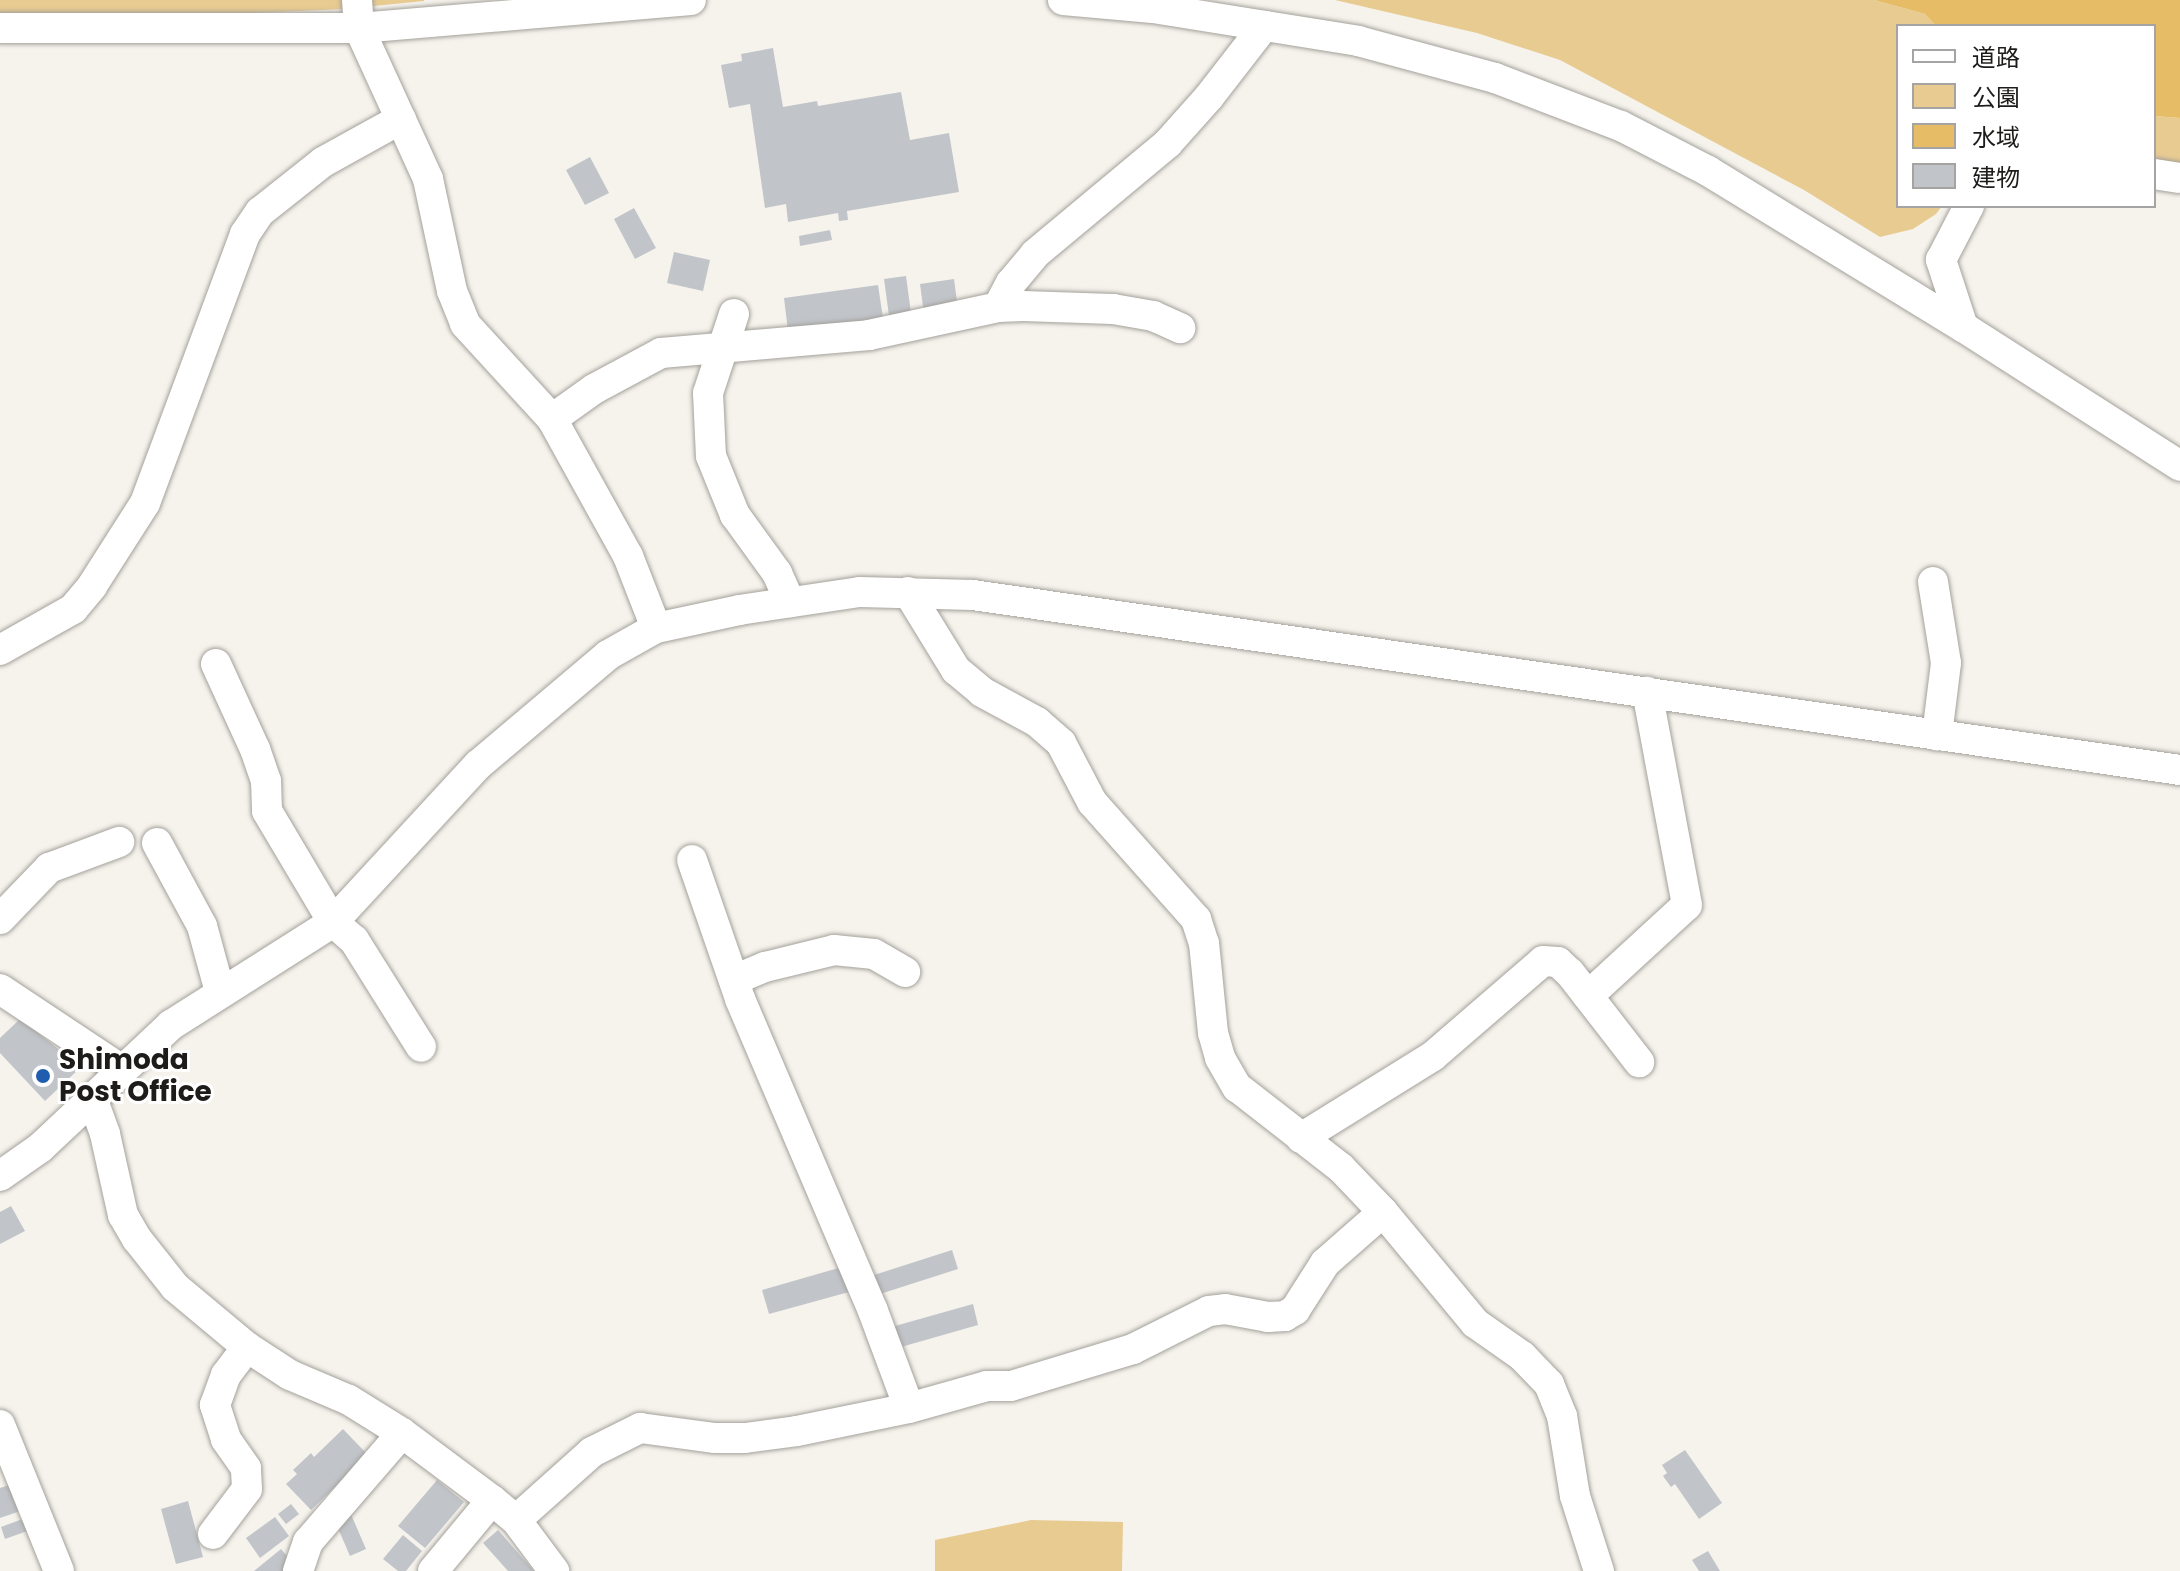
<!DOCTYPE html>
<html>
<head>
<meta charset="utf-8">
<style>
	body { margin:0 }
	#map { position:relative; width:2180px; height:1571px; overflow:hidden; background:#f6f3ed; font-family:Poppins,"Noto Sans JP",sans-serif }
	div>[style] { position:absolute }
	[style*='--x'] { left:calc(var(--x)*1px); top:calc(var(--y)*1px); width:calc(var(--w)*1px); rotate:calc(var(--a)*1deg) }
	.green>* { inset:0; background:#e8cb91 }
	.water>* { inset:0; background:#e6bc67 }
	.building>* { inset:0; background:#c1c5ca }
	.roads { filter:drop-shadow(0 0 2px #a4a19b) drop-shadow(0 0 2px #a4a19b) }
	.minor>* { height:30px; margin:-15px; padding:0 15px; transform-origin:15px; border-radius:15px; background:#fff }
	.dots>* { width:22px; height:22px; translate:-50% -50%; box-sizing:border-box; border:4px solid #fff; border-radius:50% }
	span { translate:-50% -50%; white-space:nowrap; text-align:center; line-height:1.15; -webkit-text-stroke:6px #fff; paint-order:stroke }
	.poi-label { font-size:28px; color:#1e1c1a; font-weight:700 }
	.left { translate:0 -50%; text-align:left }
	.legend { position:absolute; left:1896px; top:24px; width:260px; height:184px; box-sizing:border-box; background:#fff; border:2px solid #a5a4a3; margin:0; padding:10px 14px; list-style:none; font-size:24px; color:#1e1c1a }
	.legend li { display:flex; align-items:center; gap:16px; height:40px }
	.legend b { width:40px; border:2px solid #a5a4a3 }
</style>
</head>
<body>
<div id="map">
	<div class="green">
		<div style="clip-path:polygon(0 0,424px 0,424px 1px,343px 9px,165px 17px,0 16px)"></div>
		<div style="clip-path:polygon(1335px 0,1874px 0,1925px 14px,1936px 26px,1898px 26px,1898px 206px,1942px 206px,1936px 214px,1913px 229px,1880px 237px,1804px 190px,1560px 60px,1477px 33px)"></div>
		<div style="clip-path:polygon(2154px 116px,2180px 118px,2180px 169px,2154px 165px)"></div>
		<div style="clip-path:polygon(1031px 1520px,1123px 1522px,1122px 1571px,935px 1571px,935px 1540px)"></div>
	</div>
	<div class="water">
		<div style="clip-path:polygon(1874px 0,2180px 0,2180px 118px,2154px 116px,2154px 26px,1936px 26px,1925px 14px)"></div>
	</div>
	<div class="building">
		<div style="clip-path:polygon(773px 48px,783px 107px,817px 101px,818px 106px,901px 92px,910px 140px,949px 133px,959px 192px,847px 211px,848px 220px,839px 221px,838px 213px,788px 222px,786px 204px,765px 208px,750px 104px,729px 108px,721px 65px,742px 61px,741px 54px)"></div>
		<div style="clip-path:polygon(590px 157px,609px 193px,585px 205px,566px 170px)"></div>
		<div style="clip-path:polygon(634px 208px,656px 248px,635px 259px,614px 219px)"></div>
		<div style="clip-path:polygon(830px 230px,832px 240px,800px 246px,799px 236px)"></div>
		<div style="clip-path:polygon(674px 252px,710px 260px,703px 291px,667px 283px)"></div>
		<div style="clip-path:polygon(906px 276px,911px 313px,889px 316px,884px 279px)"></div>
		<div style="clip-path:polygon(954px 279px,958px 309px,924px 314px,920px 284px)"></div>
		<div style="clip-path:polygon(878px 285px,883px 318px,788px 331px,784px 298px)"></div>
		<div style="clip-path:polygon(20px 1019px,81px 1067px,45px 1101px,0 1053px,0 1038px)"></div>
		<div style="clip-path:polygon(11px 1206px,25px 1231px,0 1244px,0 1212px)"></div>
		<div style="clip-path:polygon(952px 1250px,958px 1269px,880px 1294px,874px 1275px)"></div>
		<div style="clip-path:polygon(842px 1267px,849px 1292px,769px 1314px,762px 1290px)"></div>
		<div style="clip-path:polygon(973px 1304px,978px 1325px,901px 1347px,895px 1326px)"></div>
		<div style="clip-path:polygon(343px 1429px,368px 1455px,311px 1510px,286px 1484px,297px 1474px,293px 1470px,311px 1453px,314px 1457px)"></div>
		<div style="clip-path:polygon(1685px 1450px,1722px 1503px,1699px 1519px,1675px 1484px,1671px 1487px,1663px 1476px,1667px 1473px,1662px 1465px)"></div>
		<div style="clip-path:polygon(437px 1480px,464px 1502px,425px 1548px,398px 1526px)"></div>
		<div style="clip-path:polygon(18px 1482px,26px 1509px,0 1518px,0 1488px)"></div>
		<div style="clip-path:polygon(188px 1501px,203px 1557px,176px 1564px,161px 1509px)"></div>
		<div style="clip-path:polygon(291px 1504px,299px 1514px,286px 1524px,278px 1514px)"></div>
		<div style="clip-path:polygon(350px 1512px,366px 1549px,350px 1556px,334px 1519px)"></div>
		<div style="clip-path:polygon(28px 1517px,33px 1529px,5px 1539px,1px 1527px)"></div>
		<div style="clip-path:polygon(275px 1517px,289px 1536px,260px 1558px,246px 1538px)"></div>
		<div style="clip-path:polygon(498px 1530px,534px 1571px,508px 1571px,483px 1543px)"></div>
		<div style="clip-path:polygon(403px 1535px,422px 1551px,406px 1571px,398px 1571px,383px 1559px)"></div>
		<div style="clip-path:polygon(281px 1549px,293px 1563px,283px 1571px,254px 1571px)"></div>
		<div style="clip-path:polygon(1708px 1551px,1720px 1571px,1699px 1571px,1692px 1560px)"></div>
	</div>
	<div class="roads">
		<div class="minor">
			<div style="--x:357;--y:0;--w:28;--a:86"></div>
			<div style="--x:359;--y:28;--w:166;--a:65.4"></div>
			<div style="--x:428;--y:179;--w:115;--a:77.9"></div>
			<div style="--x:452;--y:291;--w:35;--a:68"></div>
			<div style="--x:465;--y:324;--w:129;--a:47.5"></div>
			<div style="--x:552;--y:419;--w:157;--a:61"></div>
			<div style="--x:628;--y:556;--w:77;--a:68.7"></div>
			<div style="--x:1063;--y:0;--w:90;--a:5.1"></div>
			<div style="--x:1153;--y:8;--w:208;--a:9.1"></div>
			<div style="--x:1358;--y:41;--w:142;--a:15.1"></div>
			<div style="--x:1495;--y:78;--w:135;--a:20.9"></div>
			<div style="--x:1621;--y:126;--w:98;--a:27.3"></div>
			<div style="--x:1708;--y:171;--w:299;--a:31.5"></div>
			<div style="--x:1963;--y:327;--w:258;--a:32.6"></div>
			<div style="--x:0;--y:28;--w:359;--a:0"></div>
			<div style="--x:359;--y:28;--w:333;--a:-4.8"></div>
			<div style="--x:2154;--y:174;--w:26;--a:9"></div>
			<div style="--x:998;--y:307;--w:27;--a:-62"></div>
			<div style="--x:1011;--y:283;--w:38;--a:-50"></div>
			<div style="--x:1035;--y:254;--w:173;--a:-39.8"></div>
			<div style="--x:1168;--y:143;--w:62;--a:-48.3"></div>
			<div style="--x:1209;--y:97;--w:90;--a:-52.2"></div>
			<div style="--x:734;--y:314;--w:83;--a:108.2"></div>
			<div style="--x:708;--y:393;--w:63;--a:87.3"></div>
			<div style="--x:711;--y:456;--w:64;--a:67.9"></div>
			<div style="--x:735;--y:515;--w:72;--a:54.1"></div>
			<div style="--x:777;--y:573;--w:32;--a:66"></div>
			<div style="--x:1963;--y:327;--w:71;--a:-108.2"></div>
			<div style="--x:1941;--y:260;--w:61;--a:-62.6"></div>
			<div style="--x:552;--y:419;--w:52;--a:-35.5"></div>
			<div style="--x:594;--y:389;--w:76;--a:-28.2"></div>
			<div style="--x:661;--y:353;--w:209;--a:-4.9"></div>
			<div style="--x:869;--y:335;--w:132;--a:-12.2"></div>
			<div style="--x:998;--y:307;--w:25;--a:-2"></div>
			<div style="--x:1023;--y:306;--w:90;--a:1.9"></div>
			<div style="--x:1113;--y:309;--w:41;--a:9.9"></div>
			<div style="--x:1153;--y:316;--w:30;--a:24"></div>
			<div style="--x:1933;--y:582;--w:82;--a:80.9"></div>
			<div style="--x:1946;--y:663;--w:73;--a:97.1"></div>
			<div style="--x:908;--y:592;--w:92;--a:58.4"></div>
			<div style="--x:956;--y:670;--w:34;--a:40"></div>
			<div style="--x:982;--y:692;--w:63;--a:28.6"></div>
			<div style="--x:1037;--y:722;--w:32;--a:41"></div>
			<div style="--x:1061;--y:743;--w:67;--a:62.3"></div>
			<div style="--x:1092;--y:802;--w:157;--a:48.4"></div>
			<div style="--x:1196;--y:919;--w:25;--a:72"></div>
			<div style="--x:1204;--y:943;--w:90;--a:84.3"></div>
			<div style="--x:1213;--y:1033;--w:26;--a:74"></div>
			<div style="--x:1220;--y:1058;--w:34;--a:60"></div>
			<div style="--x:1237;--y:1087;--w:132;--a:37.9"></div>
			<div style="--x:1341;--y:1168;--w:61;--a:46.3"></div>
			<div style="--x:1383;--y:1212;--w:144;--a:50.3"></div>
			<div style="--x:1475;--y:1323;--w:57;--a:35.1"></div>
			<div style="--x:1522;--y:1356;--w:39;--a:46"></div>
			<div style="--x:1549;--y:1384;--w:35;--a:68"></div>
			<div style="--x:1562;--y:1416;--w:81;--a:80.8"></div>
			<div style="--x:1575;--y:1496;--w:79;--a:72.3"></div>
			<div style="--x:0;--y:650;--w:84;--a:-29.3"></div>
			<div style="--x:73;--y:609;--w:30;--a:-50"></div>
			<div style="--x:92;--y:586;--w:98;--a:-57.4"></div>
			<div style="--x:145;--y:503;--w:287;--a:-69.6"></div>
			<div style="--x:245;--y:234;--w:27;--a:-56"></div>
			<div style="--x:260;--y:212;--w:80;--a:-38.4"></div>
			<div style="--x:323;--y:162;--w:89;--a:-28.9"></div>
			<div style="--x:216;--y:664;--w:94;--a:65.4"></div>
			<div style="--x:255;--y:749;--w:34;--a:71"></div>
			<div style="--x:266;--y:781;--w:30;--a:88"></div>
			<div style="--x:267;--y:811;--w:129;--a:59.3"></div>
			<div style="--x:333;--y:922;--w:28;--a:41"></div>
			<div style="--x:354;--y:940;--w:126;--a:57.9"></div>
			<div style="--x:157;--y:843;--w:94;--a:61.5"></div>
			<div style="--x:202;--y:926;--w:68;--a:74.7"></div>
			<div style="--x:692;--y:860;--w:147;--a:70.9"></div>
			<div style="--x:740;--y:999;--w:339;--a:66.9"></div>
			<div style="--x:873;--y:1311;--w:103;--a:69.6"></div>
			<div style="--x:0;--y:919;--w:71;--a:-46.1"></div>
			<div style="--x:49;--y:868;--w:75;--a:-20.4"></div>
			<div style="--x:734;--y:980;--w:34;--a:-23"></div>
			<div style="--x:765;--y:967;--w:71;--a:-13.8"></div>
			<div style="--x:834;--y:950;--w:40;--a:5.7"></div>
			<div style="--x:874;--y:954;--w:36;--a:30"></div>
			<div style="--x:0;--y:989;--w:146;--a:33.6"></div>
			<div style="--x:1588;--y:996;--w:134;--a:-42.6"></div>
			<div style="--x:1687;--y:905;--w:217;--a:-100.6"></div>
			<div style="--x:92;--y:1098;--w:38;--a:70"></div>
			<div style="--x:105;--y:1134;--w:83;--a:77.5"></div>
			<div style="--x:123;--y:1215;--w:28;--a:60"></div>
			<div style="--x:137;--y:1239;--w:61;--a:51.6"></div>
			<div style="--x:175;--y:1287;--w:94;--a:39.8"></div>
			<div style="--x:247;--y:1347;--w:51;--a:33.1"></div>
			<div style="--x:290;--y:1375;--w:64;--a:23"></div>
			<div style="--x:349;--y:1400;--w:62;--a:31.9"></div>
			<div style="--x:402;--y:1433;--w:112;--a:36.7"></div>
			<div style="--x:492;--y:1500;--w:31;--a:40"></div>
			<div style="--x:516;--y:1520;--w:64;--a:53.3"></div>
			<div style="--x:1301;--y:1138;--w:155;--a:-31.8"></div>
			<div style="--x:1433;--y:1056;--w:145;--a:-40.8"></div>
			<div style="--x:1543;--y:961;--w:15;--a:4"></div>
			<div style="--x:1558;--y:962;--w:16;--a:43"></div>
			<div style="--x:1570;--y:973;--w:113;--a:52.2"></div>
			<div style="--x:0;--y:1176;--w:49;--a:-35"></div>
			<div style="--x:40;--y:1148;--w:180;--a:-43.2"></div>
			<div style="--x:171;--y:1025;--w:192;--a:-32.4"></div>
			<div style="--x:333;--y:922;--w:214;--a:-47.3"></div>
			<div style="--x:478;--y:765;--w:170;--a:-40.2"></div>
			<div style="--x:608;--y:655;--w:55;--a:-29.4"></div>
			<div style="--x:656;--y:628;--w:85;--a:-12.2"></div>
			<div style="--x:739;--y:610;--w:122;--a:-8.5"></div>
			<div style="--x:860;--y:592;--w:113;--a:1.5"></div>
			<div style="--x:973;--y:595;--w:1220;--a:8.25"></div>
			<div style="--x:0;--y:1425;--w:157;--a:68"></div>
			<div style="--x:516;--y:1520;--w:102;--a:-41.8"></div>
			<div style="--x:592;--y:1452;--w:54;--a:-26.6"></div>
			<div style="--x:640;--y:1428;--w:76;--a:7.6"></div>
			<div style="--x:715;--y:1438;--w:30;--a:0"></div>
			<div style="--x:745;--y:1438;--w:52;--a:-7.7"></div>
			<div style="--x:797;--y:1431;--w:114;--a:-11.6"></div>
			<div style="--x:909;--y:1408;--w:81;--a:-15.8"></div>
			<div style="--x:987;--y:1386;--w:24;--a:0"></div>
			<div style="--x:1011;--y:1386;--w:127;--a:-16.9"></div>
			<div style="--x:1133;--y:1349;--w:85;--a:-26.6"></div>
			<div style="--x:1209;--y:1311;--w:16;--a:-7"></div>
			<div style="--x:1225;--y:1309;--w:44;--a:10.5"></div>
			<div style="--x:1268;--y:1317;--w:17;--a:-3"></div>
			<div style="--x:1285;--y:1316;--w:12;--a:-31"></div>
			<div style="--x:1295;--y:1310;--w:56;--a:-57.4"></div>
			<div style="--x:1325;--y:1263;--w:77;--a:-41.3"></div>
			<div style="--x:213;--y:1534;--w:56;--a:-52.9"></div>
			<div style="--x:247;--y:1489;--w:21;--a:-93"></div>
			<div style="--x:246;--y:1468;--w:35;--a:-125"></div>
			<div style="--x:226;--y:1439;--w:36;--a:-108"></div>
			<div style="--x:215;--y:1405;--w:32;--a:-70"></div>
			<div style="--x:226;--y:1375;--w:35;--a:-53"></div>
			<div style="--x:298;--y:1571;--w:31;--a:-71"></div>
			<div style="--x:308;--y:1542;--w:144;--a:-49.2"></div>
			<div style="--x:433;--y:1571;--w:92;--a:-50.3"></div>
		</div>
	</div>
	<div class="dots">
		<div style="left:43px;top:1076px;background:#215dae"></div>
	</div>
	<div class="poi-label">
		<span class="left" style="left:59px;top:1076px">Shimoda<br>Post Office</span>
	</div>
	<ul class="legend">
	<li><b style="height:10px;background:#fff"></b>道路</li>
	<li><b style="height:22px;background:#e8cb91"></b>公園</li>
	<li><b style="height:22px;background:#e6bc67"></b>水域</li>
	<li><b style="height:22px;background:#c1c5ca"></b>建物</li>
	</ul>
</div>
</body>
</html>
